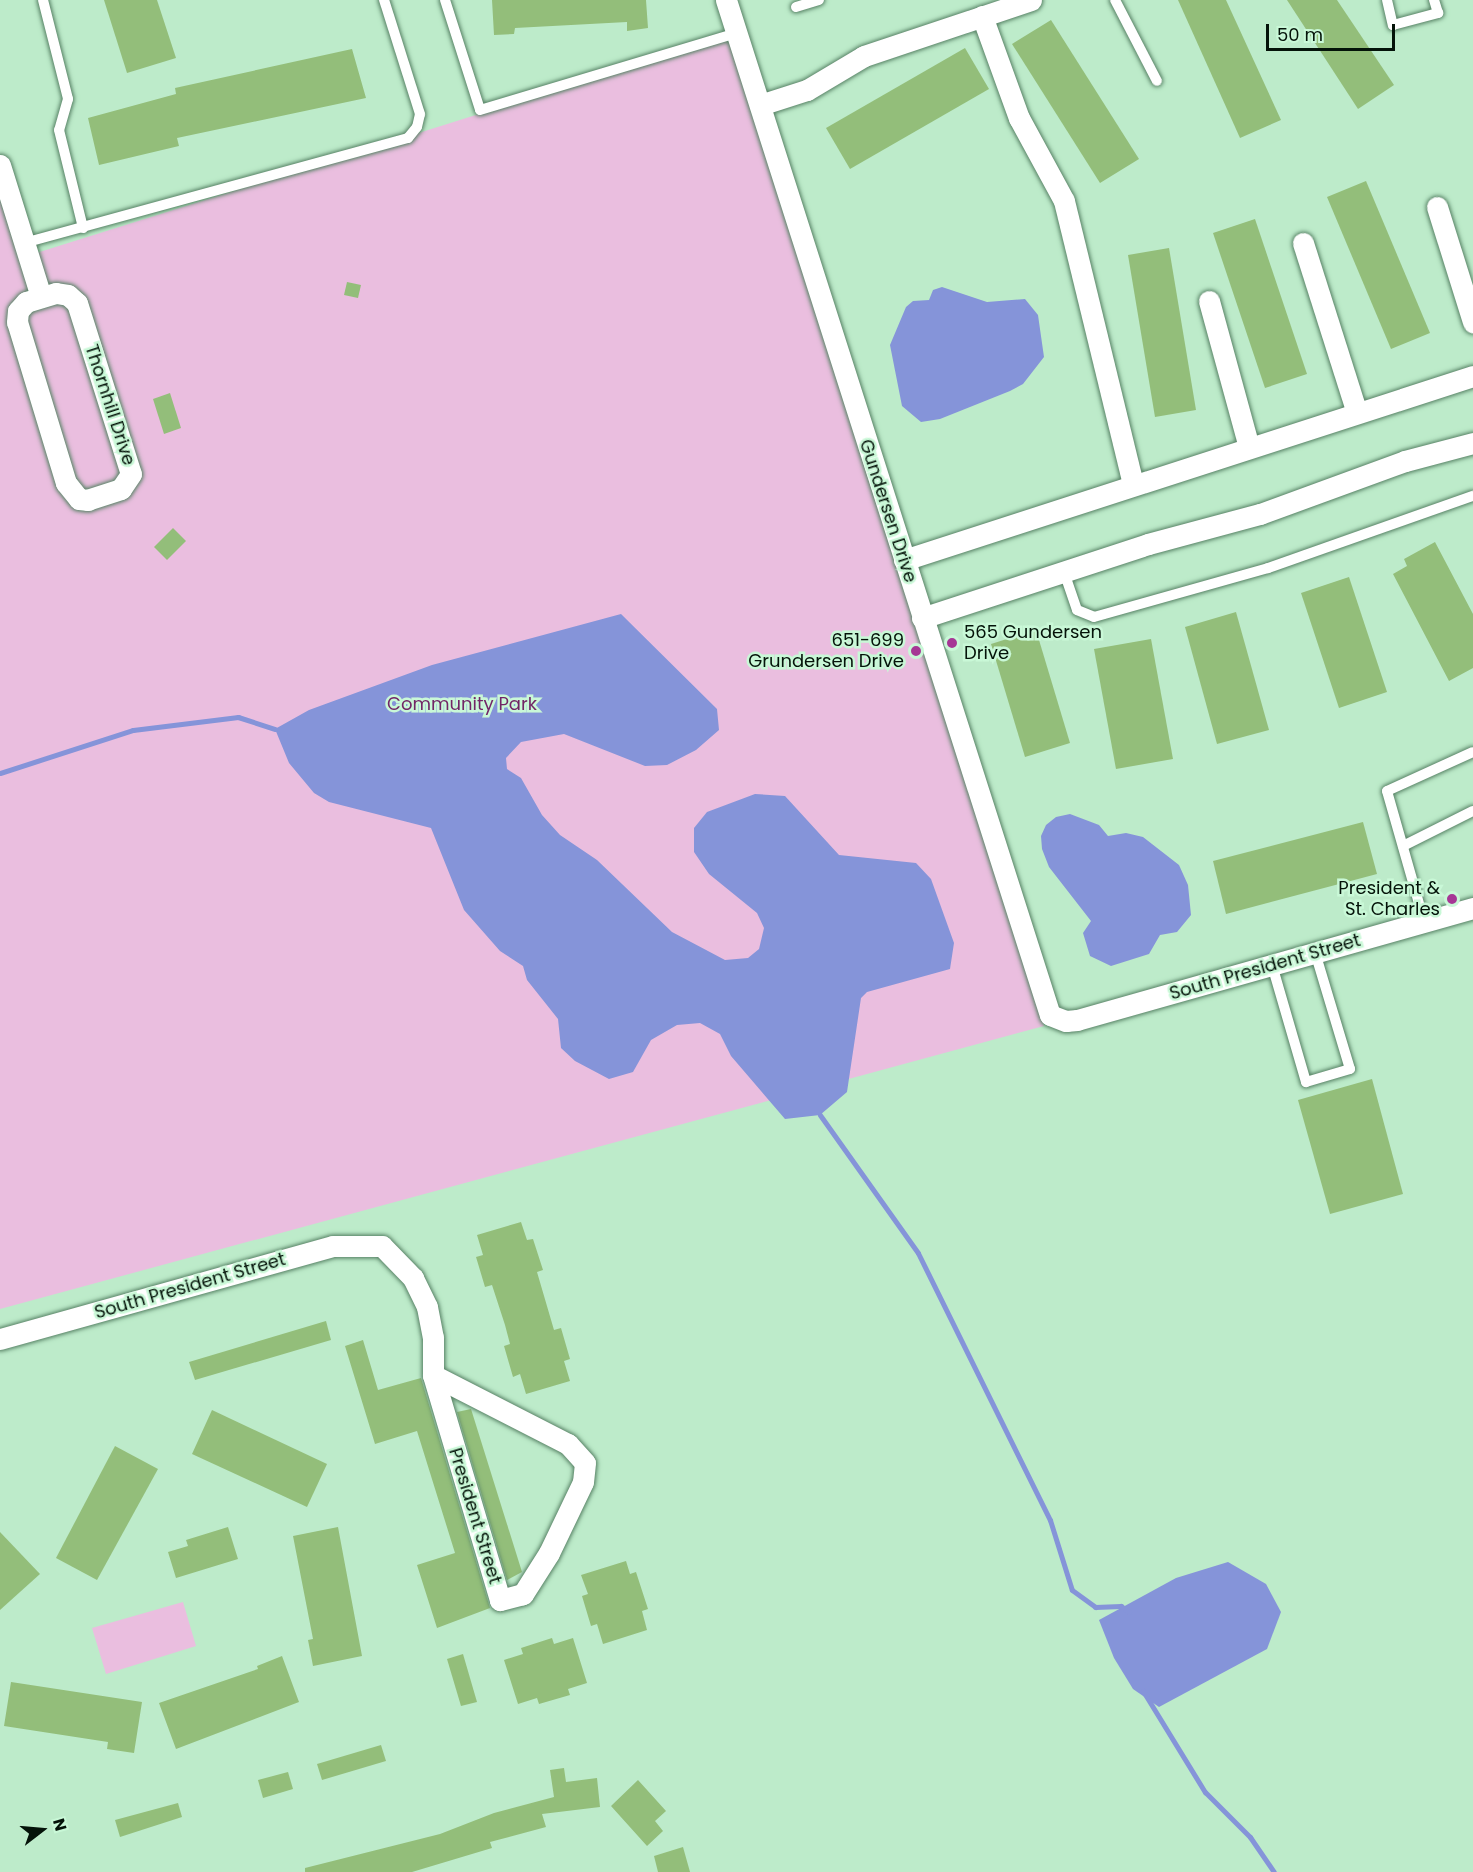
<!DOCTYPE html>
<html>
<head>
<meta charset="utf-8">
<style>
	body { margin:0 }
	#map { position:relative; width:1473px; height:1872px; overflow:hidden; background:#bdebca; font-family:Poppins,sans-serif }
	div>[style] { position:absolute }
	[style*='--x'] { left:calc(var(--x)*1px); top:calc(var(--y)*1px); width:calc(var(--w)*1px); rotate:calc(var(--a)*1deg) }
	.green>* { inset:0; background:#eabedf }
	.water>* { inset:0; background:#8594d9 }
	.stream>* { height:5px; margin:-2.5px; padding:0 2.5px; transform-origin:2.5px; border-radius:2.5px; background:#8594d9 }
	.building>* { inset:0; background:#93be7a }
	.roads { filter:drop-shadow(0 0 2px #578265) drop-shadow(0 0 2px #578265) }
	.lane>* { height:10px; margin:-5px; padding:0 5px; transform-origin:5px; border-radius:5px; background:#fff }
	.street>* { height:21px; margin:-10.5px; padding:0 10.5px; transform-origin:10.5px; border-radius:10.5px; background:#fff }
	.dots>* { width:16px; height:16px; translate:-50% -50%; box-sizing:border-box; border:3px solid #c9f8d7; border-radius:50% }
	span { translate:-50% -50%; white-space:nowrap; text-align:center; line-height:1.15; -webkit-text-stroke:5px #c9f8d7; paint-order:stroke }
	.street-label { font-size:18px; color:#041309 }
	.poi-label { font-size:18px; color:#041309 }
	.left { translate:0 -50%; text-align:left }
	.right { translate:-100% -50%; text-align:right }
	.park-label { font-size:18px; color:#722566 }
	.north { position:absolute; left:12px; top:1800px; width:60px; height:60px; -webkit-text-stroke:4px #c9f8d7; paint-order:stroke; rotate:74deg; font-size:16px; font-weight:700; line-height:24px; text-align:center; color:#041309 }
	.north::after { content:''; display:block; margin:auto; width:21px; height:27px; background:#041309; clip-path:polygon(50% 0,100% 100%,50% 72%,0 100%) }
	.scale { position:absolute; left:1266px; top:24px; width:129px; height:27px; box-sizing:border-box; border:3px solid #041309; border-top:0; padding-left:8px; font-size:18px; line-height:21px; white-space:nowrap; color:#041309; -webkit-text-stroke:4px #c9f8d7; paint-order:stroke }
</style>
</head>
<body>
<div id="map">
	<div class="green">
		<div style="clip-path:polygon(737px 33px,1044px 1026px,0 1309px,0 161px,30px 255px)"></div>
		<div style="clip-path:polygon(183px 1602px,196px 1646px,106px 1674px,92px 1628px)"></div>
	</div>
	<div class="water">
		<div style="clip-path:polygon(942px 287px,987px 302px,1025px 299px,1038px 315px,1044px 357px,1023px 384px,1010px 391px,940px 419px,921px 422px,902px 406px,890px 345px,906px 307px,913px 301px,929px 300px,933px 290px)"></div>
		<div style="clip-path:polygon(621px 614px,717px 709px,719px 730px,696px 750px,667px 765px,645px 766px,564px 734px,521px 742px,506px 758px,507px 769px,521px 778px,542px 815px,560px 835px,597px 860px,672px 932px,725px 960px,748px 958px,759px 949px,764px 928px,757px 913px,709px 874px,694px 852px,694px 828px,707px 812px,755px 794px,785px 796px,839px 855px,916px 863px,931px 879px,954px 943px,950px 969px,867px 992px,861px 998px,847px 1092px,820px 1115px,785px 1119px,731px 1056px,720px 1034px,700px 1023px,677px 1025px,651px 1040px,633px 1072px,609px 1079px,575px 1061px,561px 1048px,558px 1019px,527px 980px,523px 966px,500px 951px,464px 910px,431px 828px,329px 802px,314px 793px,289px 763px,275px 729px,309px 710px,432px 665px)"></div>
		<div style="clip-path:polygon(1070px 814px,1099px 825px,1108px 836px,1126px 833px,1143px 837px,1179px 865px,1188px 885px,1191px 915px,1177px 932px,1160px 935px,1149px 954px,1111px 966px,1090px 956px,1083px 933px,1091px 921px,1049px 867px,1042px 849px,1041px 836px,1046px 825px,1056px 817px)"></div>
		<div style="clip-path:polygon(1228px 1562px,1266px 1584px,1281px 1612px,1267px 1649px,1159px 1707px,1133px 1689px,1114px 1658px,1099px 1620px,1176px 1578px)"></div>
	</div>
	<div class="stream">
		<div style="--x:0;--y:773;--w:140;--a:-17.9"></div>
		<div style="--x:133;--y:730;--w:106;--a:-7.1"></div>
		<div style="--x:238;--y:717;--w:39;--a:18"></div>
		<div style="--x:820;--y:1115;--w:169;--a:54.6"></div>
		<div style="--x:918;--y:1253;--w:298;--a:63.7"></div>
		<div style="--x:1050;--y:1520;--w:73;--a:72.6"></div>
		<div style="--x:1072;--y:1590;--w:29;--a:36"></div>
		<div style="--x:1095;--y:1607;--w:26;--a:-2"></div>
		<div style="--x:1121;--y:1606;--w:10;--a:37"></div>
		<div style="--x:1143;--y:1691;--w:119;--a:58.5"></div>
		<div style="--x:1205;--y:1792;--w:64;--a:45"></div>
		<div style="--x:1250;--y:1837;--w:42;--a:55.6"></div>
	</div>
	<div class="building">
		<div style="clip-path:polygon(104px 0,157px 0,176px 58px,127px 73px)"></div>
		<div style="clip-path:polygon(492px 0,646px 0,648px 28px,627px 31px,627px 22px,515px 28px,514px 34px,494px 35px)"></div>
		<div style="clip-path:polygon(1178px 0,1226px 0,1281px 120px,1240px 138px)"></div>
		<div style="clip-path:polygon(1287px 0,1337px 0,1394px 85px,1358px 109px)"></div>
		<div style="clip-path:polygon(1051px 20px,1139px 159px,1100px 183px,1012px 44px)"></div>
		<div style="clip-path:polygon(965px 48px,989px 89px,850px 169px,826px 128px)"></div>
		<div style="clip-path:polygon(352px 49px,366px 98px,177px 138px,179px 146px,99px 165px,88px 118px,176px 94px,175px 88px)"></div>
		<div style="clip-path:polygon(1366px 181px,1430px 333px,1391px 349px,1327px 197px)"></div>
		<div style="clip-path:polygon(1255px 219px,1307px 374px,1265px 388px,1213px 233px)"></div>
		<div style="clip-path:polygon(1169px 248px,1196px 410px,1155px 417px,1128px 255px)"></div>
		<div style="clip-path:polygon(347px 282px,361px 285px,358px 298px,344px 295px)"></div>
		<div style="clip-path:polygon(170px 393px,181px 428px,164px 434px,153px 399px)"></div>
		<div style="clip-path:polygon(173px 528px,186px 541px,167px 560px,154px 547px)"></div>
		<div style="clip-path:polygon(1435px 542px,1473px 614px,1473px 668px,1449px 681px,1393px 574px,1407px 566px,1404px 559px)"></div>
		<div style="clip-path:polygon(1349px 577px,1387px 692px,1339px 708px,1301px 593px)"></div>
		<div style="clip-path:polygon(1236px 612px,1269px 730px,1217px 744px,1185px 627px)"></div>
		<div style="clip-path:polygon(1036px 630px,1070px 743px,1025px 757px,991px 644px)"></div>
		<div style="clip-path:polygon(1151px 639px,1173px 759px,1116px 769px,1094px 649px)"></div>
		<div style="clip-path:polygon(1363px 822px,1377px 874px,1226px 914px,1213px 861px)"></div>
		<div style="clip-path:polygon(1372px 1079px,1403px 1194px,1330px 1214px,1298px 1100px)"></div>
		<div style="clip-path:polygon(521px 1222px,527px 1240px,533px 1239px,543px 1270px,537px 1272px,554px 1330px,561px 1328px,570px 1359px,564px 1361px,570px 1381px,526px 1394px,520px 1374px,513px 1377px,504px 1346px,510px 1344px,505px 1325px,492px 1285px,485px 1287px,476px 1257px,483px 1255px,477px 1235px)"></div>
		<div style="clip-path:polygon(326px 1321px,331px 1340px,195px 1380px,189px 1362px)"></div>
		<div style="clip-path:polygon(363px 1340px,378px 1390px,421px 1378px,490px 1608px,437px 1628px,417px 1565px,455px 1553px,417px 1431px,375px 1444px,345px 1346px)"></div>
		<div style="clip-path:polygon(471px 1409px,522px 1572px,507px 1580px,457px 1412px)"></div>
		<div style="clip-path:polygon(212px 1410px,327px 1464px,307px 1507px,192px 1454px)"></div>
		<div style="clip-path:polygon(115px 1446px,158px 1469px,97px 1580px,56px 1558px)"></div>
		<div style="clip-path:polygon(228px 1527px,238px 1559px,176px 1578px,168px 1552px,188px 1546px,186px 1540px)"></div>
		<div style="clip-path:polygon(338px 1527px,362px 1656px,313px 1666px,308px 1640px,313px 1639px,293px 1536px)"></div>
		<div style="clip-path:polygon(0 1532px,40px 1574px,0 1610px)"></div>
		<div style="clip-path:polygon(626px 1561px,630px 1574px,636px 1572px,648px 1609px,642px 1611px,647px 1630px,603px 1644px,597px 1624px,591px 1626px,582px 1596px,588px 1594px,581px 1575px)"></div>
		<div style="clip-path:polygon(552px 1638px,554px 1644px,573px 1638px,587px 1683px,568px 1689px,570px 1695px,539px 1704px,537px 1698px,518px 1704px,504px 1660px,523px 1654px,521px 1648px)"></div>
		<div style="clip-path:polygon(463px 1654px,477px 1702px,461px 1706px,447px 1659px)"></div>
		<div style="clip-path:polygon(282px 1656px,299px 1702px,176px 1749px,159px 1703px,258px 1669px,257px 1666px)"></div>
		<div style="clip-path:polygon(11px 1682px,142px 1702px,134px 1753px,107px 1749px,108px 1742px,4px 1726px)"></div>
		<div style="clip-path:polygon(381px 1745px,386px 1761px,322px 1780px,317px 1764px)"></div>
		<div style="clip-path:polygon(564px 1768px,566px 1782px,597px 1778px,600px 1807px,542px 1814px,546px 1827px,490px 1842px,492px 1848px,412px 1872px,305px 1872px,305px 1868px,440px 1834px,494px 1813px,554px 1797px,550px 1770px)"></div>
		<div style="clip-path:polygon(288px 1772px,293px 1789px,263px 1798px,258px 1780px)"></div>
		<div style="clip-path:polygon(638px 1780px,666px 1811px,655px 1821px,663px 1831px,647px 1846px,611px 1806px)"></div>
		<div style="clip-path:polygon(178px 1803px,182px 1817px,120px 1837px,115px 1820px)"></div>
		<div style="clip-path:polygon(683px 1847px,690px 1872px,658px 1872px,654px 1856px)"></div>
	</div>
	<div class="roads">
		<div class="lane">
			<div style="--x:43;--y:0;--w:102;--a:75.8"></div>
			<div style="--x:68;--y:99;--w:32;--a:106"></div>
			<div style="--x:59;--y:130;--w:101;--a:76.2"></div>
			<div style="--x:445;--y:0;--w:115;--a:72.3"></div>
			<div style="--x:480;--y:110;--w:268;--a:-16.7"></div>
			<div style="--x:1115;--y:0;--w:91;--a:62.6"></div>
			<div style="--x:1387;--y:0;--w:26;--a:77"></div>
			<div style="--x:1393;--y:25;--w:47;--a:-14.9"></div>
			<div style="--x:1438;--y:13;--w:14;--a:-107"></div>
			<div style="--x:796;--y:7;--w:24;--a:-17"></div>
			<div style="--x:24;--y:243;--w:398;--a:-15.3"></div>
			<div style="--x:408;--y:138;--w:14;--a:-51"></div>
			<div style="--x:417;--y:127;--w:13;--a:-77"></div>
			<div style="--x:420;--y:114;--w:120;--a:-107.5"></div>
			<div style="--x:1064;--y:572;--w:40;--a:71.1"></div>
			<div style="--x:1077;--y:610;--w:18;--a:22"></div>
			<div style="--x:1094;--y:617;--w:181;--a:-15.7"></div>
			<div style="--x:1268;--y:568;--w:217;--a:-19.4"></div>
			<div style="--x:1403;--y:846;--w:78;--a:-26.6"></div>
			<div style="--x:1424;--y:921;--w:135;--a:-105.9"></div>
			<div style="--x:1387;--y:791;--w:94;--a:-24.4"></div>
			<div style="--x:1272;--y:965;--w:122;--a:73.8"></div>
			<div style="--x:1306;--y:1082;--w:46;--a:-16.5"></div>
			<div style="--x:1350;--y:1069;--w:122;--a:-106.7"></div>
		</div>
		<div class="street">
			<div style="--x:726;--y:0;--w:1065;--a:72.3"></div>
			<div style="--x:1050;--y:1015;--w:17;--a:21"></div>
			<div style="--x:1066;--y:1021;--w:11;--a:-5"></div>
			<div style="--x:1077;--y:1020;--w:412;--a:-15.8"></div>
			<div style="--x:982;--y:16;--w:109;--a:70.1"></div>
			<div style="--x:1019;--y:118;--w:94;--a:61.5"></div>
			<div style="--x:1064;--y:201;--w:291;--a:76.3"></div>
			<div style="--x:760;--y:105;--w:49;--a:-17.7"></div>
			<div style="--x:807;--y:90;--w:66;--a:-30.8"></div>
			<div style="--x:864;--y:56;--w:176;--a:-18.5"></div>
			<div style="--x:0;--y:165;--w:138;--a:72.7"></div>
			<div style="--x:1437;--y:207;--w:121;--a:72.6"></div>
			<div style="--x:1303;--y:243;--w:178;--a:72.4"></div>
			<div style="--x:56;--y:293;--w:12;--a:9"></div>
			<div style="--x:68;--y:295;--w:12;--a:42"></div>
			<div style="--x:77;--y:303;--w:179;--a:72.5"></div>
			<div style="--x:131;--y:474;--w:18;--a:124"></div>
			<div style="--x:121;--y:489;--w:35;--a:162"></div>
			<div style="--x:88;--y:500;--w:9;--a:-174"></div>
			<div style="--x:79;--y:499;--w:21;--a:-129"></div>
			<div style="--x:66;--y:483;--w:168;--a:-106.9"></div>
			<div style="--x:17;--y:322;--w:11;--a:-85"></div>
			<div style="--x:18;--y:311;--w:12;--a:-48"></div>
			<div style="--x:26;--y:302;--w:31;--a:-17"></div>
			<div style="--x:1209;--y:301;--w:151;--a:74.7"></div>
			<div style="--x:904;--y:560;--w:598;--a:-17.92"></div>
			<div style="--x:922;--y:618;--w:238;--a:-18.1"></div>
			<div style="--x:1148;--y:544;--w:116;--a:-15"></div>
			<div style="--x:1260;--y:514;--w:154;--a:-20.1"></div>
			<div style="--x:1405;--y:461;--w:70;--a:-14.8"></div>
			<div style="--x:0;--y:1339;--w:346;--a:-15.6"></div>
			<div style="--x:333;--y:1246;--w:49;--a:0"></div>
			<div style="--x:382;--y:1246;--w:45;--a:45.9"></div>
			<div style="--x:413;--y:1278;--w:32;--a:64"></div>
			<div style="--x:427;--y:1307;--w:31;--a:79"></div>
			<div style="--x:433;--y:1337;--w:38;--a:90"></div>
			<div style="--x:433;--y:1375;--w:152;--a:27.1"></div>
			<div style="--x:568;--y:1444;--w:25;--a:48"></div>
			<div style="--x:585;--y:1463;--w:19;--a:96"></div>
			<div style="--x:583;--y:1482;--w:79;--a:115.6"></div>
			<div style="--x:549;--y:1553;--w:49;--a:122.4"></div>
			<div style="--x:523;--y:1594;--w:24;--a:165"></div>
			<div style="--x:500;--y:1600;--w:235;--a:-106.6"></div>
		</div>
	</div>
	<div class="dots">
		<div style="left:952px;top:643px;background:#a63795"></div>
		<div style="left:916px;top:651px;background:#a63795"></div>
		<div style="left:1452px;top:899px;background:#a63795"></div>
	</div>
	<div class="street-label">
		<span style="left:110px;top:405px;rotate:72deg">Thornhill Drive</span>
		<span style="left:888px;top:511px;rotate:72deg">Gundersen Drive</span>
		<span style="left:1265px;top:967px;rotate:-16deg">South President Street</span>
		<span style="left:190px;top:1286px;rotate:-16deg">South President Street</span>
		<span style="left:475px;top:1516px;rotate:73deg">President Street</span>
	</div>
	<div class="poi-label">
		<span class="left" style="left:964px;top:643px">565 Gundersen<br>Drive</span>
		<span class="right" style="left:904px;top:651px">651-699<br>Grundersen Drive</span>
		<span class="right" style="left:1440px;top:899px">President &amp;<br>St. Charles</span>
	</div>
	<div class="park-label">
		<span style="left:462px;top:704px">Community Park</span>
	</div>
	<div class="north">N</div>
	<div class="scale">50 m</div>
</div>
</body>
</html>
